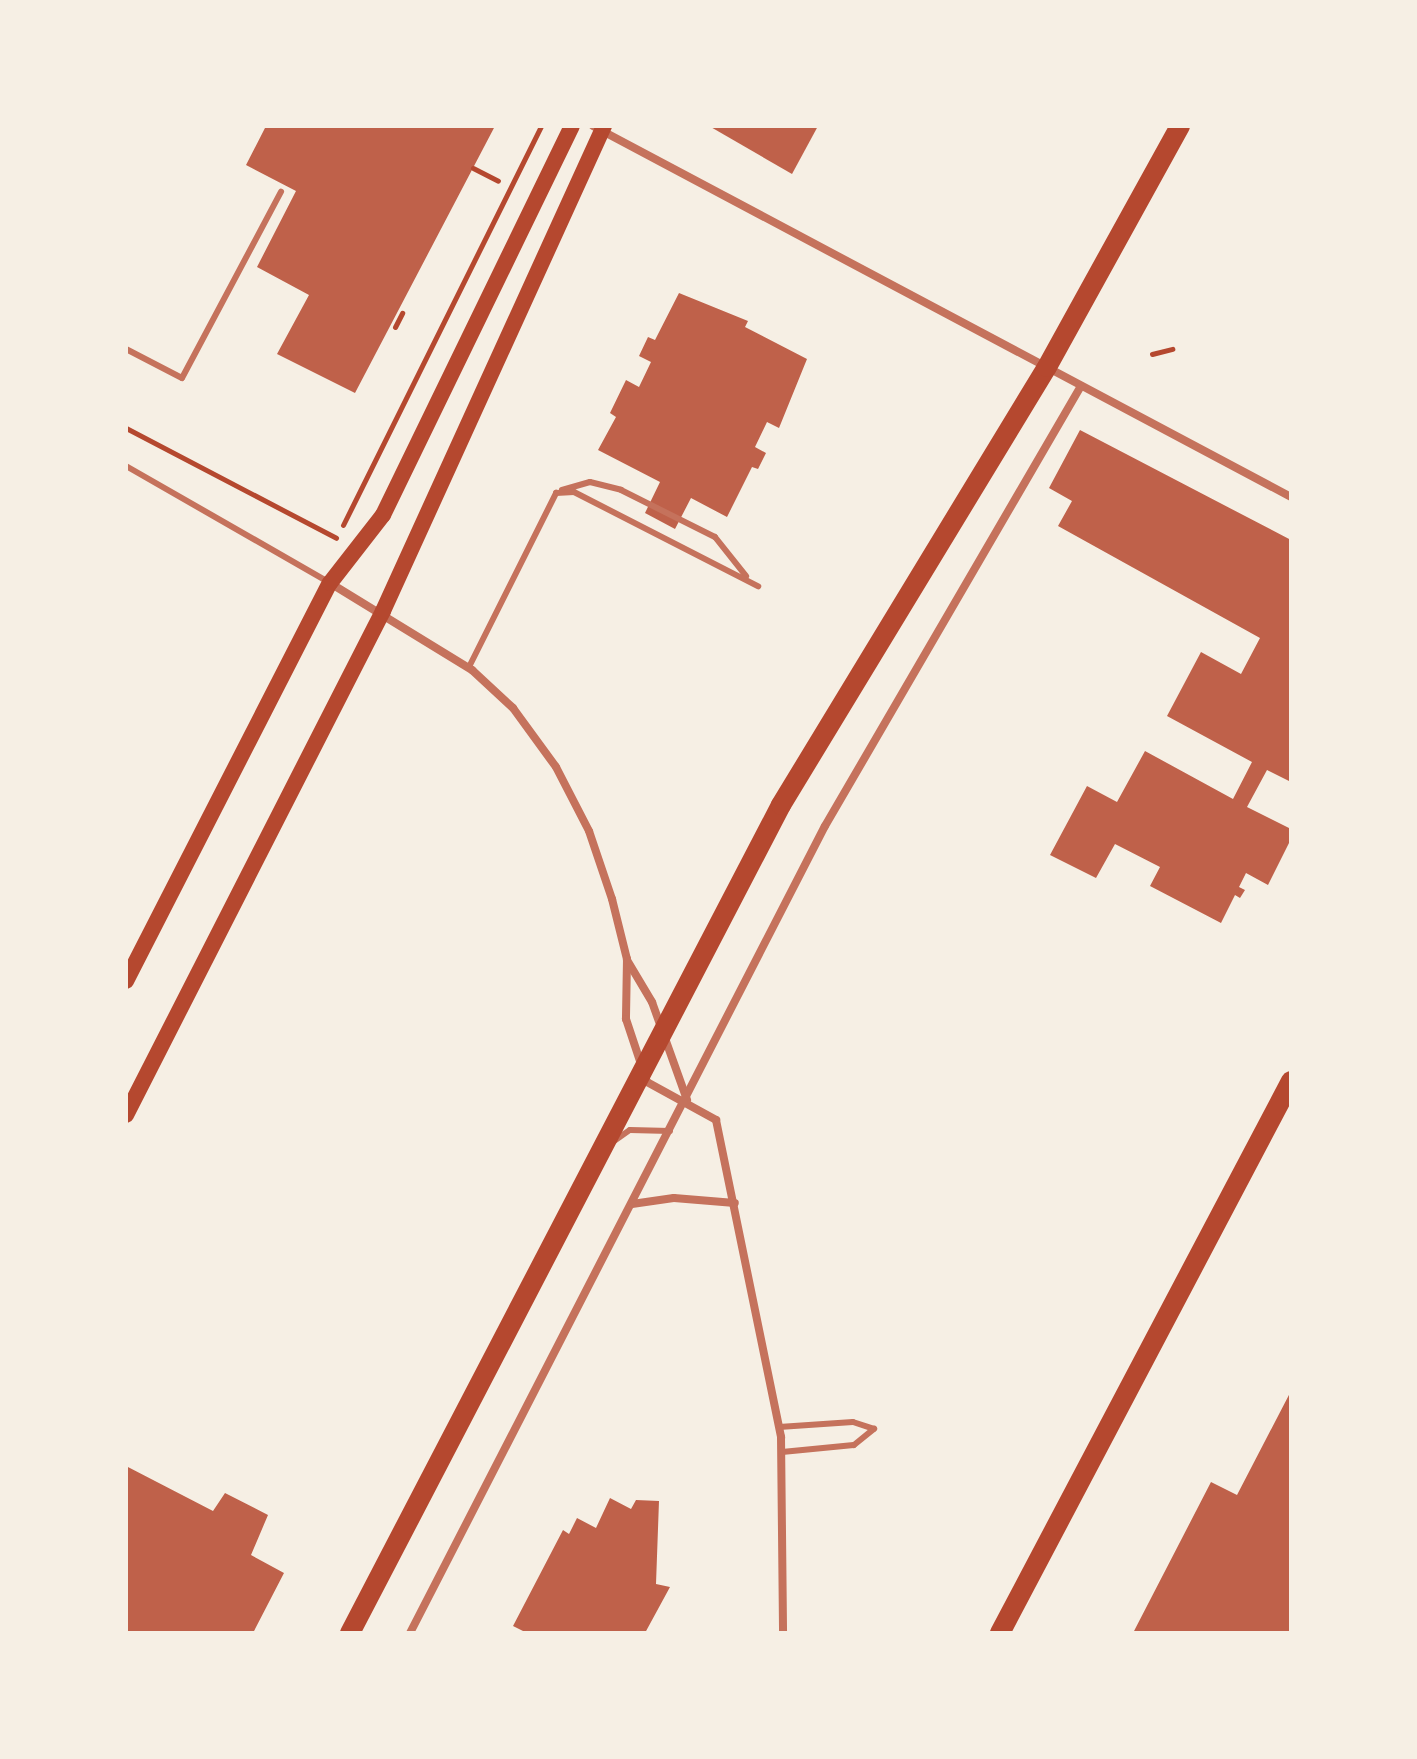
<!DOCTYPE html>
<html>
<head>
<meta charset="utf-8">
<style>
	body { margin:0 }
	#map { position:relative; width:1417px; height:1759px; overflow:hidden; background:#f6efe4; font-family:Barlow,sans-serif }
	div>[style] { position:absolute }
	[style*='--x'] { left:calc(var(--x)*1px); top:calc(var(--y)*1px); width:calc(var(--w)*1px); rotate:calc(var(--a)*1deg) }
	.building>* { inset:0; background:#bf614a }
	.path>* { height:5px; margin:-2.5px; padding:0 2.5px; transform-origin:2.5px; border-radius:2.5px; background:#b5482f }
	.service>* { height:6px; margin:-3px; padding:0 3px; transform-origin:3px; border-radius:3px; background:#c5725c }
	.minor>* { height:8px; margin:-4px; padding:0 4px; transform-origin:4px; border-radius:4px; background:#c5725c }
	.secondary>* { height:16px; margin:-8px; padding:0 8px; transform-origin:8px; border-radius:8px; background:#b5482f }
	.primary>* { height:20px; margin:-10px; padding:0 10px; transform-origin:10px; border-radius:10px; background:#b5482f }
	span { translate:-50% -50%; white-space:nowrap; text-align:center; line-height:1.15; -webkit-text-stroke:8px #f6efe4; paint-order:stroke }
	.frame { position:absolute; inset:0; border:128px solid #f6efe4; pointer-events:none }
</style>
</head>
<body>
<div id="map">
	<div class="building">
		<div style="clip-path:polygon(266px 126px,495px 126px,355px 393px,277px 354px,309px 295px,257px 267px,296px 191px,246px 165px)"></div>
		<div style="clip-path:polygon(709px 126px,818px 126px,792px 174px)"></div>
		<div style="clip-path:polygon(679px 293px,748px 321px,745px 327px,807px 359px,779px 428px,767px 422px,755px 447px,766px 453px,758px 469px,752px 467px,727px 517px,691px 498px,675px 529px,645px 513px,660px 482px,598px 450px,616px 417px,610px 413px,626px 380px,639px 387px,651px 362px,639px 356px,648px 337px,655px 340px)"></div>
		<div style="clip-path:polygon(1080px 430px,1291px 540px,1291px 782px,1267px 770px,1247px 807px,1291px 829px,1291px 839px,1268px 885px,1246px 873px,1239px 887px,1245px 890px,1240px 898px,1235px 895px,1221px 923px,1150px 886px,1160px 867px,1115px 844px,1096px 878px,1050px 855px,1087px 786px,1117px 802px,1145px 751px,1233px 799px,1252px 762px,1167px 716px,1201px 652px,1241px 674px,1260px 638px,1058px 526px,1072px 501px,1049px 488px)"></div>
		<div style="clip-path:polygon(1291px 1391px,1291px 1633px,1133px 1633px,1211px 1482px,1237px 1495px)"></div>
		<div style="clip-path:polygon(126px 1466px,213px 1511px,225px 1493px,268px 1515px,251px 1555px,284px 1573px,253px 1633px,126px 1633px)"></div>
		<div style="clip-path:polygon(610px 1498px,631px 1509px,636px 1500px,659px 1501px,656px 1584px,670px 1587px,645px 1633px,527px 1633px,513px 1626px,563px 1530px,569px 1534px,577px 1518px,596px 1528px)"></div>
	</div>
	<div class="path">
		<div style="--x:473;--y:168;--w:28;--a:27"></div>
		<div style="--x:395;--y:327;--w:16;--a:-63"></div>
		<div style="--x:1152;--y:354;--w:21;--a:-14"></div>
		<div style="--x:126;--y:428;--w:237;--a:27.6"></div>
		<div style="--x:343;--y:525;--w:445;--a:-63.6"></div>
	</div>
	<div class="service">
		<div style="--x:126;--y:349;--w:63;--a:27.4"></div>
		<div style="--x:182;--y:378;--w:211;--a:-62"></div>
		<div style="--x:126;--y:466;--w:235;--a:29.8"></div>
		<div style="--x:562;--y:490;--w:29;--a:-16"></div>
		<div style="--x:590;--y:482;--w:32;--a:14"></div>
		<div style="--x:621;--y:490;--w:105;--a:26.6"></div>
		<div style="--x:715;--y:537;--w:50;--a:51.5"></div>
		<div style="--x:469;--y:667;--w:195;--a:-63.4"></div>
		<div style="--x:556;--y:493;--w:18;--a:-3"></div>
		<div style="--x:574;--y:492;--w:207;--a:27.1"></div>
		<div style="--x:614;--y:1141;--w:19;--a:-35"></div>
		<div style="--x:630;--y:1130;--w:40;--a:1.4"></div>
		<div style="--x:779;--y:1427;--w:74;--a:-3.9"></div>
		<div style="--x:853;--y:1422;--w:22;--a:18"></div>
		<div style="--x:782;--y:1452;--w:72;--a:-5.6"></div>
		<div style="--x:854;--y:1445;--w:26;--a:-39"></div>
	</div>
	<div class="minor">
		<div style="--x:593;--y:126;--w:790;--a:27.99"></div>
		<div style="--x:330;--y:583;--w:167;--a:31.5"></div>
		<div style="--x:472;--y:670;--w:56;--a:42.8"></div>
		<div style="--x:513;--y:708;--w:73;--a:53.9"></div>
		<div style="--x:556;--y:767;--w:72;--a:62.7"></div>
		<div style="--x:589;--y:831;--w:72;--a:71.3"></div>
		<div style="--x:612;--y:899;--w:62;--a:76"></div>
		<div style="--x:627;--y:959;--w:60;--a:91"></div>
		<div style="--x:626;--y:1019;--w:66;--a:71.6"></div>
		<div style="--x:647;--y:1082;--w:79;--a:28.8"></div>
		<div style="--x:716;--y:1120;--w:324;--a:78.4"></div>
		<div style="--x:781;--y:1437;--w:196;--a:89.4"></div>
		<div style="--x:627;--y:960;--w:49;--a:59.2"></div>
		<div style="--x:652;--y:1002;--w:104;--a:70.3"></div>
		<div style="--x:632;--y:1204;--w:42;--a:-8.1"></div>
		<div style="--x:674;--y:1198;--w:61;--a:4.7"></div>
		<div style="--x:410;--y:1633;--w:907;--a:-62.79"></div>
		<div style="--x:825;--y:826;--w:509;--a:-59.81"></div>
	</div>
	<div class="secondary">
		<div style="--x:126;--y:981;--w:447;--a:-62.9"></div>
		<div style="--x:330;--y:583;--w:86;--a:-52.1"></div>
		<div style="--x:383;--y:515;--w:432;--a:-64.1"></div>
		<div style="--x:126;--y:1115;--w:566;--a:-62.98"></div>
		<div style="--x:383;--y:611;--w:533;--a:-65.5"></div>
	</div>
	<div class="primary">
		<div style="--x:350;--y:1633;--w:933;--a:-62.5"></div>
		<div style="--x:781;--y:805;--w:512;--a:-58.73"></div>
		<div style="--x:1047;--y:367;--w:275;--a:-61.1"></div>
		<div style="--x:1000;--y:1633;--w:624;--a:-62.2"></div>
	</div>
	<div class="frame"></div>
</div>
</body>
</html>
